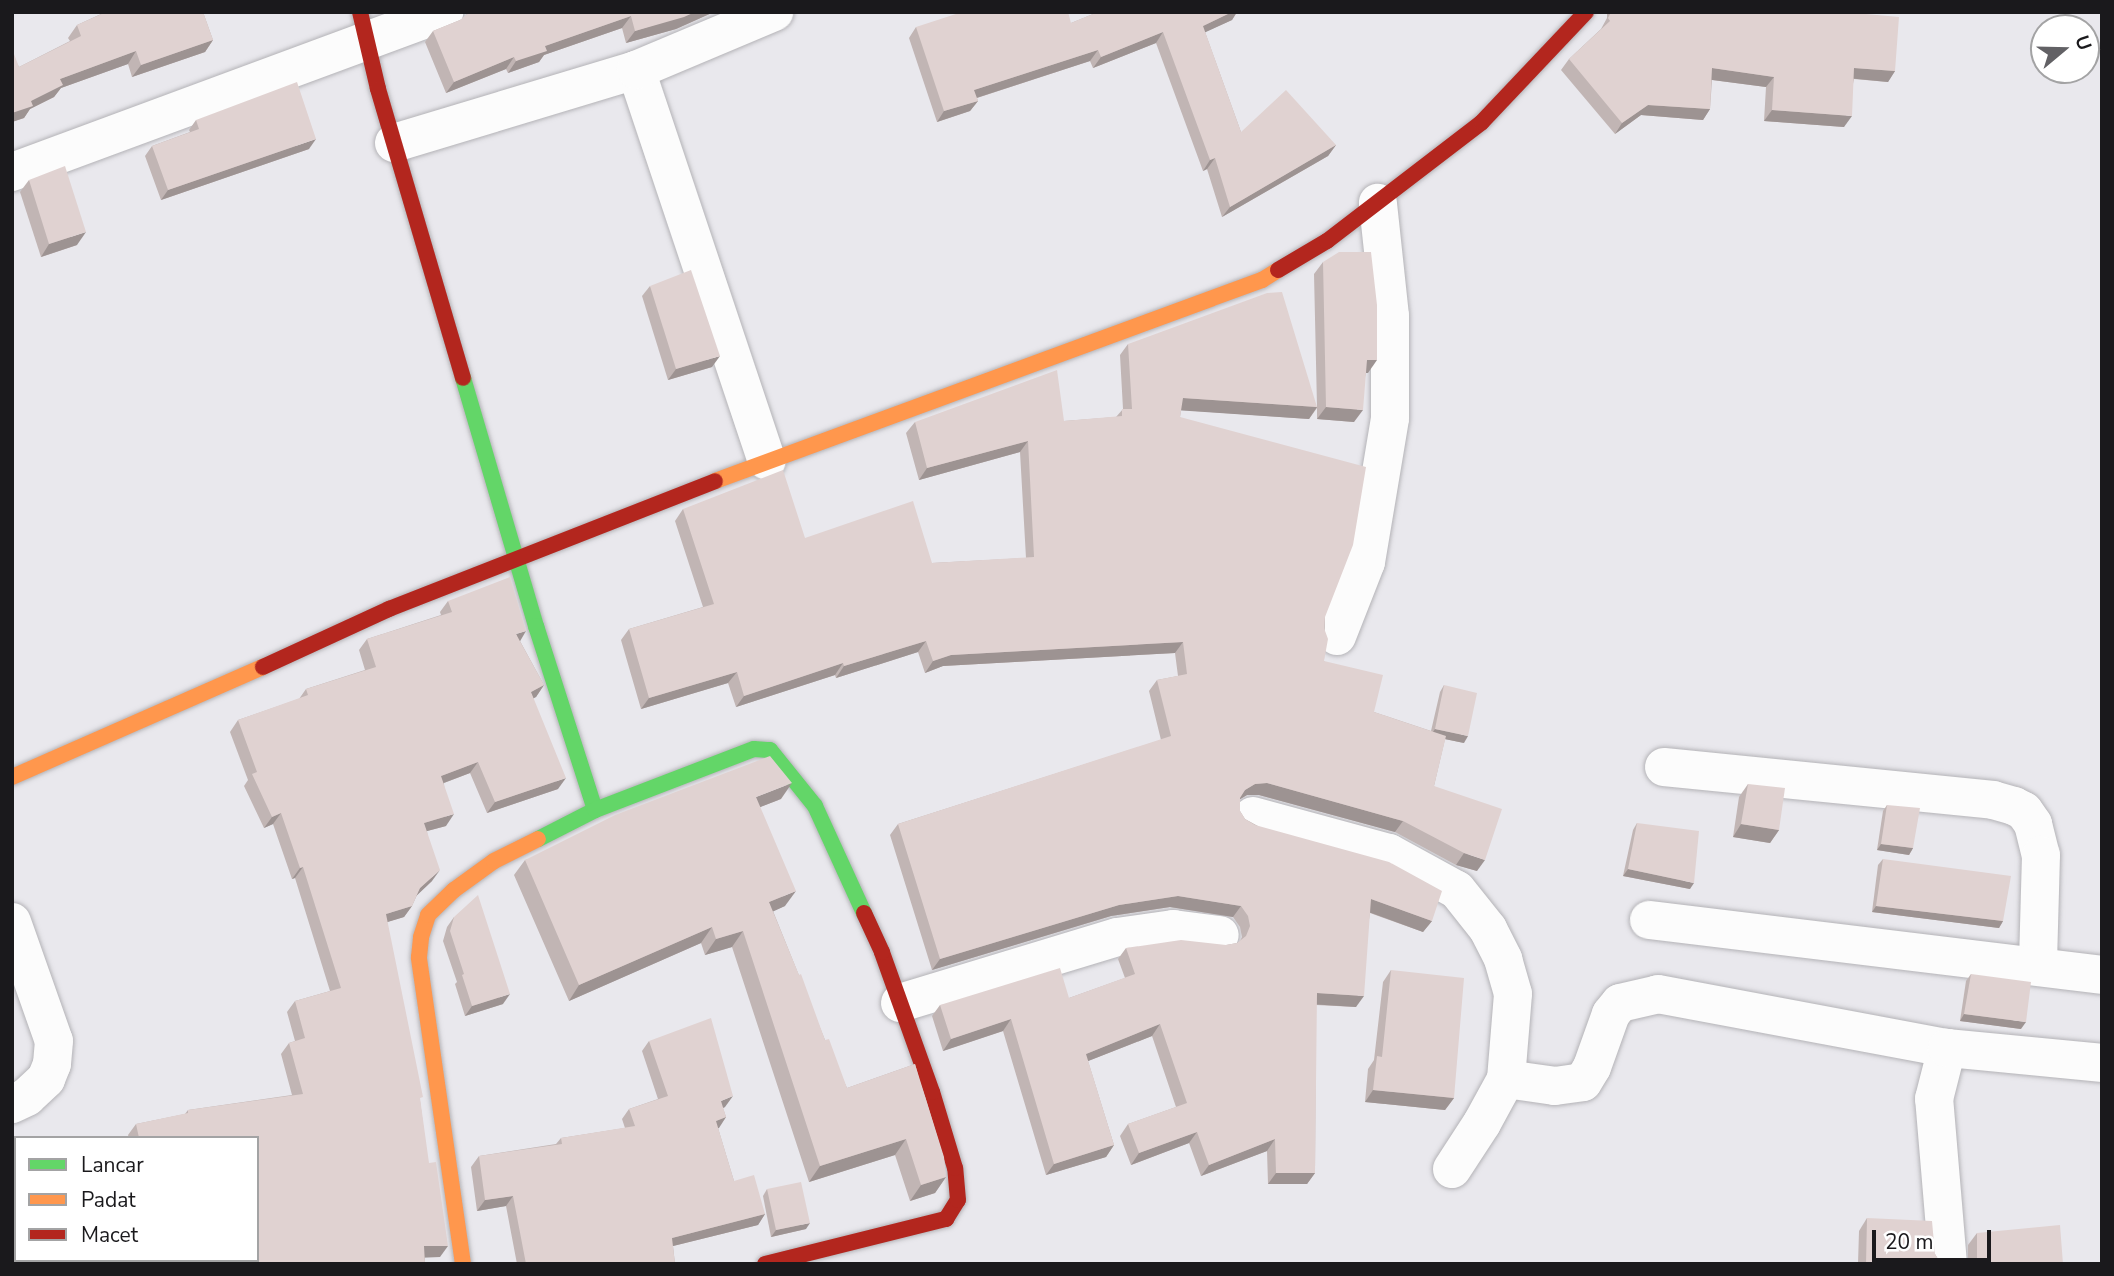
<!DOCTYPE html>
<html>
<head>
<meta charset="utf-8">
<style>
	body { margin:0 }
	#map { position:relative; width:2114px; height:1276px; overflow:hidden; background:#e9e8ed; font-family:"Nunito Sans",sans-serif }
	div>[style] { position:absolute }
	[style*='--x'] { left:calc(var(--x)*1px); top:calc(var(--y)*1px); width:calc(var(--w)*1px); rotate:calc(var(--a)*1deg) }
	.roads { filter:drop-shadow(0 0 2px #b4b3b7) drop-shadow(0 0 2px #b4b3b7) }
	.street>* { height:38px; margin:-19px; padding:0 19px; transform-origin:19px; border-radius:19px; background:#fcfcfc }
	.fast>* { height:16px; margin:-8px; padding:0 8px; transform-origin:8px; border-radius:8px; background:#63d668 }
	.slow>* { height:16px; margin:-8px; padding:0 8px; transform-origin:8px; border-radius:8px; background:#ff974d }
	.jam>* { height:16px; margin:-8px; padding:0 8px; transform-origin:8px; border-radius:8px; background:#b3261e }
	.wall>* { inset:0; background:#c1b5b4 }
	.shaded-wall>* { inset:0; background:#9d9392 }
	.building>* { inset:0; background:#e0d2d1 }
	span { translate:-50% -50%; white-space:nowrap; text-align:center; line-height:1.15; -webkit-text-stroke:5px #fff; paint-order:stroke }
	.frame { position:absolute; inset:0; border:14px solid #1a191c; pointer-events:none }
	.legend { position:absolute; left:14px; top:1136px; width:245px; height:126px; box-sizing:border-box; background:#fff; border:2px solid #a3a3a4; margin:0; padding:9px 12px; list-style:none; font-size:21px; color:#1a191c }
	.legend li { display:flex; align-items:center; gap:14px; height:35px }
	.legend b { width:35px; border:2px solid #a3a3a4 }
	.north { position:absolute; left:2030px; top:14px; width:70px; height:70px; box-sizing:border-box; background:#fff; border:2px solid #a3a3a4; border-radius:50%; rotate:71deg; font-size:19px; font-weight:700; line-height:28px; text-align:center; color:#1a191c }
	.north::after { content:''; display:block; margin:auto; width:24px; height:32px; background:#626165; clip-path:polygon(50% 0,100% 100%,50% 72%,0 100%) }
	.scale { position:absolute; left:1872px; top:1230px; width:119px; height:32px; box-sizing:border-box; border:4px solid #1a191c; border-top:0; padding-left:9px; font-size:21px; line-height:24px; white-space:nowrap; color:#1a191c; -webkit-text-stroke:5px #fff; paint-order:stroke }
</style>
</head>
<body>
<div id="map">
	<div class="roads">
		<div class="street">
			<div style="--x:636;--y:70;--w:412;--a:71.5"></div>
			<div style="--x:394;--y:143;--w:253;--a:-16.8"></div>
			<div style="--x:636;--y:70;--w:150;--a:-22.8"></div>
			<div style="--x:12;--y:172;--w:461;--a:-20.3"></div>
			<div style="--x:1337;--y:636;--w:79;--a:-68.6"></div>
			<div style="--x:1366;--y:562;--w:146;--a:-80.5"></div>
			<div style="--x:1390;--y:418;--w:102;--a:-90"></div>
			<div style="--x:1390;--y:316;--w:114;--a:-96.1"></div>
			<div style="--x:1664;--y:767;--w:331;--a:5.7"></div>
			<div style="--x:1993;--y:800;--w:22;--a:16"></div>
			<div style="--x:2014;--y:806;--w:11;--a:27"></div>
			<div style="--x:2024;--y:811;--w:16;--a:55"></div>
			<div style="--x:2033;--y:824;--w:32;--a:76"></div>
			<div style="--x:2041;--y:855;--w:110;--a:91.6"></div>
			<div style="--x:1253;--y:816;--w:141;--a:15.2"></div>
			<div style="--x:1389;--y:853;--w:77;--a:28.6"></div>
			<div style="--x:1457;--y:890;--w:50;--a:51.5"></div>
			<div style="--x:1488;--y:929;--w:34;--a:63"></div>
			<div style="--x:1503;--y:959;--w:36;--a:74"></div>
			<div style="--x:1513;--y:994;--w:85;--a:94.7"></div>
			<div style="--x:1506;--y:1079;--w:50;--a:118.6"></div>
			<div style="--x:1482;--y:1123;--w:55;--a:123.1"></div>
			<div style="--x:1649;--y:920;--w:456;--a:6.9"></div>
			<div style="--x:12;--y:922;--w:126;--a:70.6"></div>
			<div style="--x:54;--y:1041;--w:23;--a:95"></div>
			<div style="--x:52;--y:1064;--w:16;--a:112"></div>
			<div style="--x:46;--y:1079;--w:26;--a:137"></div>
			<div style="--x:27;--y:1097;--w:17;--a:155"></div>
			<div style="--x:900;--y:1003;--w:227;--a:-16.9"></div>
			<div style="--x:1117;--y:937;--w:57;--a:-8.1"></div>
			<div style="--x:1173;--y:929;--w:47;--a:7.3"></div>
			<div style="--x:1506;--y:1079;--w:49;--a:8.1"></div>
			<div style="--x:1555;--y:1086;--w:28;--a:-8"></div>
			<div style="--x:1583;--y:1082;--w:17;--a:-59"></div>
			<div style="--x:1592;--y:1067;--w:56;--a:-70.3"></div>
			<div style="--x:1611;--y:1014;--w:14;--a:-51"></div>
			<div style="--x:1620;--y:1003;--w:39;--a:-13"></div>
			<div style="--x:1658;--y:994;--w:294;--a:10.6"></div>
			<div style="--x:1948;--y:1264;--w:166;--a:-94.8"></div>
			<div style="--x:1934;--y:1099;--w:53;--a:-75.7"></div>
			<div style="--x:1947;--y:1048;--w:156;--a:5.5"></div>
		</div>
		<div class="fast">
			<div style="--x:463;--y:378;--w:259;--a:73.6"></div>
			<div style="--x:536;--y:626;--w:193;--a:72.2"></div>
			<div style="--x:595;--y:810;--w:64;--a:153"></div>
			<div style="--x:595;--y:810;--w:170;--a:-21"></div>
			<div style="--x:754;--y:749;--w:16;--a:4"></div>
			<div style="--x:770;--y:750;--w:72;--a:51.2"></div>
			<div style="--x:815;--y:806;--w:118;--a:65.4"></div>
		</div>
		<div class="slow">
			<div style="--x:715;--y:481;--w:583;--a:-20.18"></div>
			<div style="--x:1262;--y:280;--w:19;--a:-32"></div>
			<div style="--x:12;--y:777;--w:274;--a:-23.7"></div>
			<div style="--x:463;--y:1264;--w:310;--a:-98.2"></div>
			<div style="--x:419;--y:957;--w:20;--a:-84"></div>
			<div style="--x:421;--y:937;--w:23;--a:-72"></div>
			<div style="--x:428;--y:915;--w:36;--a:-44"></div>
			<div style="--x:454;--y:890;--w:49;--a:-35.9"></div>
			<div style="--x:494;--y:861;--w:49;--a:-26.6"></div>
		</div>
		<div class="jam">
			<div style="--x:360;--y:12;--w:79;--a:76.8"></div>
			<div style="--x:378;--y:89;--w:301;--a:73.6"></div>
			<div style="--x:1278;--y:270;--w:57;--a:-30.6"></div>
			<div style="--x:1327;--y:241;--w:195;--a:-37.5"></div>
			<div style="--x:1482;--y:122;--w:151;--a:-46.6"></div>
			<div style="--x:263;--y:667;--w:139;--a:-24.7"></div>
			<div style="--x:389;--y:609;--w:350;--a:-21.4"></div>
			<div style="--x:765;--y:1264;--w:187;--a:-14"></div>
			<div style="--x:946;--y:1219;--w:22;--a:-58"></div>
			<div style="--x:958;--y:1200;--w:32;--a:-95"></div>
			<div style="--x:955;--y:1168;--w:79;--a:-106.8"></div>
			<div style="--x:932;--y:1092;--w:149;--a:-109.7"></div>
			<div style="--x:882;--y:952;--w:43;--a:-114.8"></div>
		</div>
	</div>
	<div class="wall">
		<div style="clip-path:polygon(101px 12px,203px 12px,213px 40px,205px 52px,132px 77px,128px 64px,61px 88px,54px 97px,30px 109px,24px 118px,12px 122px,12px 54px,19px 67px,70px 41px,68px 38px,77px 25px,101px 14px)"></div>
		<div style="clip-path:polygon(468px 12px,714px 12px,676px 29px,626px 43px,622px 28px,544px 55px,539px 62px,508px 73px,506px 69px,446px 93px,425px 42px,433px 31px,460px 20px,465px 17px)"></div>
		<div style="clip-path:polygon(1098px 12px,1237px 12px,1232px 20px,1205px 32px,1241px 132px,1336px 145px,1328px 156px,1222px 217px,1207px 169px,1203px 171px,1156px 43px,1093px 68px,1090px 61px,977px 98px,978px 101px,970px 111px,937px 122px,909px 38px,916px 27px,1071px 23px)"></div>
		<div style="clip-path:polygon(1607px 12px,1844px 12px,1895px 71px,1888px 82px,1854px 79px,1844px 127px,1764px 121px,1766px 87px,1712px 80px,1710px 109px,1703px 120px,1641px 115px,1615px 134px,1561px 70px,1569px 59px,1601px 29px,1607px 18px)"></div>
		<div style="clip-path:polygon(196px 120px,309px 149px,161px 200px,145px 156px,152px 146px,190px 132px,189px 130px)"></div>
		<div style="clip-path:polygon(29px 180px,77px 245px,41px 257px,20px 192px)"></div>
		<div style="clip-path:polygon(1323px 262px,1368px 373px,1366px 373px,1354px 422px,1317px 419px,1317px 408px,1309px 419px,1181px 410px,1180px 417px,1325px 617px,1324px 661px,1374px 712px,1431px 731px,1440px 692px,1444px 685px,1464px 743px,1445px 739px,1434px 786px,1477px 871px,1456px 865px,1395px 832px,1259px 795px,1247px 795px,1240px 799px,1240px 811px,1245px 819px,1432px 921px,1423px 932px,1370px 913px,1356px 1007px,1316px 1005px,1315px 1173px,1307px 1184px,1268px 1184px,1267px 1151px,1201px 1176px,1189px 1143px,1131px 1165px,1120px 1136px,1128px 1124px,1176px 1107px,1152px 1036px,1088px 1061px,1114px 1145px,1106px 1157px,1046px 1175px,1003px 1031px,943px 1051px,932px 1016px,940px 1005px,1069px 998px,1125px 978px,1118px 959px,1126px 948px,1226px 945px,1237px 943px,1240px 941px,1242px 937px,1240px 927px,1233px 917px,1170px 907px,1111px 916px,932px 970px,890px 835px,898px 824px,1161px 740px,1149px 691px,1157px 680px,1178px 676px,1175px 653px,943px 666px,925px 673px,918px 652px,836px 678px,835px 675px,736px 707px,728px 683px,641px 709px,621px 640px,629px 629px,703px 607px,675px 521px,683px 509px,805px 538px,932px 563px,1026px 558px,1020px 452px,919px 480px,906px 433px,915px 422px,1064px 421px,1116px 417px,1123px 409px,1120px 355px,1128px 344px,1317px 407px,1314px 274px)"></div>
		<div style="clip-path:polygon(650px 286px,712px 367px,668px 380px,642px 296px)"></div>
		<div style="clip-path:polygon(448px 601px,520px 641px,544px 685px,536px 697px,533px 698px,558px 789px,487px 813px,470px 773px,444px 783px,446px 826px,427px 831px,432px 881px,417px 895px,412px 906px,404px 917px,387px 922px,420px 1101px,440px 1257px,425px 1257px,425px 1264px,136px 1264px,136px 1260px,257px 1260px,257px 1138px,129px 1138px,128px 1135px,136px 1124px,185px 1114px,188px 1110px,292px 1095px,281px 1054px,289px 1043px,295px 1041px,287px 1012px,295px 1001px,330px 991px,295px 878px,292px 879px,273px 824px,264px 828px,244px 786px,248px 780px,230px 732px,238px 720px,299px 699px,306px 689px,365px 670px,359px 650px,367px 639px,441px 615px,440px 612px)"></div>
		<div style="clip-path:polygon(1748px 784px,1779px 830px,1770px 843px,1733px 837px,1739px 797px)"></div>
		<div style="clip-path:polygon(781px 799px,760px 807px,785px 906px,773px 911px,825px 1040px,847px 1088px,915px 1064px,946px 1177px,935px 1193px,910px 1201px,895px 1155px,809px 1182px,732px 947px,705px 955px,701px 943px,569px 1001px,514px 875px,525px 860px)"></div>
		<div style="clip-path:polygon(1887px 805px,1913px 848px,1909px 855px,1877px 850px,1883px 811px)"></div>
		<div style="clip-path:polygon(1637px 823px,1690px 889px,1623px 876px,1633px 830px)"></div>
		<div style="clip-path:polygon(1883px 859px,2003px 921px,1999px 928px,1872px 912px,1878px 865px)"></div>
		<div style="clip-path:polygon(454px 917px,503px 1004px,465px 1016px,455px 984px,457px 982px,443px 941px,447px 927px)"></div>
		<div style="clip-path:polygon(1391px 970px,1454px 1098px,1445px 1110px,1365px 1102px,1368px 1069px,1374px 1060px,1383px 982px)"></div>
		<div style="clip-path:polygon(1971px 974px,2021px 1029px,1960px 1021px,1966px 981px)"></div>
		<div style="clip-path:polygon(649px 1041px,725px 1107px,723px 1108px,726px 1117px,718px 1128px,734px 1181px,765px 1214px,758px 1225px,673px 1246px,675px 1264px,517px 1264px,506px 1206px,477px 1211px,471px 1167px,479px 1156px,556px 1144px,561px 1138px,625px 1128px,622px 1119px,629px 1109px,658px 1099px,642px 1051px)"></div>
		<div style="clip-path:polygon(767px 1189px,806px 1229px,771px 1237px,763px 1196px)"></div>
		<div style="clip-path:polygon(1867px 1218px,1935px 1254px,1941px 1264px,1858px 1264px,1859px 1231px)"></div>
		<div style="clip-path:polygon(1977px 1233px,2063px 1264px,1968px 1264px,1968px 1245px)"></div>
	</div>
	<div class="shaded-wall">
		<div style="clip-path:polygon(695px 12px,714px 12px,676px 29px,626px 43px,635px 31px)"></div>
		<div style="clip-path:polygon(1232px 12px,1237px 12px,1232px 20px,1195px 37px,1203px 26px)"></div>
		<div style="clip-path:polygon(631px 16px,622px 28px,544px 55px,539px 62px,508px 73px,516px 61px,545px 46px)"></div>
		<div style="clip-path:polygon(1163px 32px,1156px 43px,1093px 68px,1101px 57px)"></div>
		<div style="clip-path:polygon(213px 40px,205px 52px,132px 77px,141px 65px)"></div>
		<div style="clip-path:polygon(1098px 50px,1090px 61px,967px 101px,974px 90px)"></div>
		<div style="clip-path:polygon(136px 51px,128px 64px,61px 88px,54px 97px,30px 109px,24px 118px,12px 122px,12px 113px,31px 101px,60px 79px)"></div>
		<div style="clip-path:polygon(514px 57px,506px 69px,446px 93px,454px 82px)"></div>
		<div style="clip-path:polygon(1712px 68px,1774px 77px,1766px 87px,1705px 79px)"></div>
		<div style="clip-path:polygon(1854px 68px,1895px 71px,1888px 82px,1847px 78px)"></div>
		<div style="clip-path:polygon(978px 101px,970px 111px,937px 122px,944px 111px)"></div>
		<div style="clip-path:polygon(1648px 105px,1710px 109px,1703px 120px,1641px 115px,1615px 134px,1622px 123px)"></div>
		<div style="clip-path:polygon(1772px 110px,1852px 116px,1844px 127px,1764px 121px)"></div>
		<div style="clip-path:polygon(316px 139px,309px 149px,161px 200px,168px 190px)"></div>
		<div style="clip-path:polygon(1336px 145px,1328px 156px,1222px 217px,1230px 207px)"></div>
		<div style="clip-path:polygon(1215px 158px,1207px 169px,1203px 171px,1210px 160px)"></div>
		<div style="clip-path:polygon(86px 232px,77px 245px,41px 257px,49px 244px)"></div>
		<div style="clip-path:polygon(720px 356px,712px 367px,668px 380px,676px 369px)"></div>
		<div style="clip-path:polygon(1367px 360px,1377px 360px,1368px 373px,1358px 373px)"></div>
		<div style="clip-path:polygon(1183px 398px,1317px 407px,1309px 419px,1175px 410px)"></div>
		<div style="clip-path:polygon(1326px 407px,1363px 410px,1354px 422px,1317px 419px)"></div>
		<div style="clip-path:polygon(1028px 441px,1020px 452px,919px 480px,927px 468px)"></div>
		<div style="clip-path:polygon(526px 631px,519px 643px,516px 634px)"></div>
		<div style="clip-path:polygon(926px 641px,918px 652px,836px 678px,844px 666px)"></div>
		<div style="clip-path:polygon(1183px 642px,1175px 653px,943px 666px,925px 673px,933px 661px,951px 655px)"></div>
		<div style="clip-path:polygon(843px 663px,835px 675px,736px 707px,744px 696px)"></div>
		<div style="clip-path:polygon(737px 672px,728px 683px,641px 709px,649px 698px)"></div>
		<div style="clip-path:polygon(544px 685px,536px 697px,523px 704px,531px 692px)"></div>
		<div style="clip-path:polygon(1435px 729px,1468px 736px,1464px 743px,1430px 736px)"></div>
		<div style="clip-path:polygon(478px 762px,470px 773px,433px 787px,441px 776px)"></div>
		<div style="clip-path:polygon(566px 778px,558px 789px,487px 813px,495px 802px)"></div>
		<div style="clip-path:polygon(792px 783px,781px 799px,745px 813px,756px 797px)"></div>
		<div style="clip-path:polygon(1267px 783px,1403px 821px,1395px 832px,1259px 795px,1247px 795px,1237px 801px,1245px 790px,1255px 784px)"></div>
		<div style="clip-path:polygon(281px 813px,273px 824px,264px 828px,272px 817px)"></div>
		<div style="clip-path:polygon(454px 814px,446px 826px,416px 834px,424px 823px)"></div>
		<div style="clip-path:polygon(1741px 824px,1779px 830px,1770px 843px,1733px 837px)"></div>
		<div style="clip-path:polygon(1881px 844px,1913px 848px,1909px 855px,1877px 850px)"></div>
		<div style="clip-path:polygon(1464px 853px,1485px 860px,1477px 871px,1456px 865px)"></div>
		<div style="clip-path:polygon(303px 867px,295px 878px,292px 879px,300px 868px)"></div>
		<div style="clip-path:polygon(1628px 869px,1694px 883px,1690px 889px,1623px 876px)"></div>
		<div style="clip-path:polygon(440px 870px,432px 881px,412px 900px,420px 888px)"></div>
		<div style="clip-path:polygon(796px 891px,785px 906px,759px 918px,769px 902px)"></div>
		<div style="clip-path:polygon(1178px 896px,1241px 906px,1233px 917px,1170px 907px,1111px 916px,932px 970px,940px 959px,1119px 905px)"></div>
		<div style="clip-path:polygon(1371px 899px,1432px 921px,1423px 932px,1363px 910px)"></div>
		<div style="clip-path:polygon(412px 906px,404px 917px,378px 925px,386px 914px)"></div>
		<div style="clip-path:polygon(1876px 906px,2003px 921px,1999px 928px,1872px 912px)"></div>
		<div style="clip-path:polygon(712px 927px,701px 943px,569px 1001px,579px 985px)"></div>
		<div style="clip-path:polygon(743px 931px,732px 947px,705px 955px,716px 939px)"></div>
		<div style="clip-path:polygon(1317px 993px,1364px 996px,1356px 1007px,1309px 1004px)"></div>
		<div style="clip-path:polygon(510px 994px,503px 1004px,465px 1016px,472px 1006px)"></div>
		<div style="clip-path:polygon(1964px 1014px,2026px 1022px,2021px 1029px,1960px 1021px)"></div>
		<div style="clip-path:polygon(1011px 1019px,1003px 1031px,943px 1051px,951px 1039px)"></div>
		<div style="clip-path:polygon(1160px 1024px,1152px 1036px,1078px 1065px,1086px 1054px)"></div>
		<div style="clip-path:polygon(1373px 1090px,1454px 1098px,1445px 1110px,1365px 1102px)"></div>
		<div style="clip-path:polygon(733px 1096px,725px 1107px,714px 1112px,721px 1101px)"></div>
		<div style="clip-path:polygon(726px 1117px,719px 1128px,708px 1131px,716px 1121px)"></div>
		<div style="clip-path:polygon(1197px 1132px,1189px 1143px,1131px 1165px,1139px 1153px)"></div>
		<div style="clip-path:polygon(906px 1139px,895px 1155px,809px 1182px,820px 1166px)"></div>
		<div style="clip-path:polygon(1275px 1139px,1267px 1151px,1201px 1176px,1209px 1165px)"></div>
		<div style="clip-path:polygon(1114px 1145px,1106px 1157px,1046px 1175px,1054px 1164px)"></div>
		<div style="clip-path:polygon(1276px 1173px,1315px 1173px,1307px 1184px,1268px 1184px)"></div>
		<div style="clip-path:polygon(946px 1177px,935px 1193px,910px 1201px,921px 1185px)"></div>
		<div style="clip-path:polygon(513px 1196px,506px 1206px,477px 1211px,485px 1200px)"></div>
		<div style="clip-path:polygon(765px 1214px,758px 1225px,665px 1248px,672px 1238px)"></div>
		<div style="clip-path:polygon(810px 1223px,806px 1229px,771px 1237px,776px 1230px)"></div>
		<div style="clip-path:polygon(424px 1246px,448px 1246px,440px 1257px,416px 1258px)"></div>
	</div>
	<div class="building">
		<div style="clip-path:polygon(106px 12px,203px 12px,213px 40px,141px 65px,136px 51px,60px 79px,63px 85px,31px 101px,33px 106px,12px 113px,12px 54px,14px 54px,19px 67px,81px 36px,77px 25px)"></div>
		<div style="clip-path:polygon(470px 12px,695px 12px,684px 17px,635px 31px,631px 16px,545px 46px,547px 51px,516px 61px,514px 57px,454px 82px,433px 31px,460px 20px)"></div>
		<div style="clip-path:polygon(962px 12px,1068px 12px,1071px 23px,1098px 12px,1232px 12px,1203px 26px,1241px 132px,1286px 90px,1336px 145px,1230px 207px,1215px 158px,1210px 160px,1163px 32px,1101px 57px,1098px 50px,974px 90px,978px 101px,944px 111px,916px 27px)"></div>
		<div style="clip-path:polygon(1611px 12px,1844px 12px,1899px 17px,1895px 71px,1854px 68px,1852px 116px,1772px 110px,1774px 77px,1712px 68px,1710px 109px,1648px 105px,1622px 123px,1569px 59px,1610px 21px,1608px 18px)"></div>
		<div style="clip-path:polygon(297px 82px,316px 139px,168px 190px,152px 146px,199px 129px,196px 120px)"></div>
		<div style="clip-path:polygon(65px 166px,86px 232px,49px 244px,29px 180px)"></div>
		<div style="clip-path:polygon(1339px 252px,1371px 252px,1377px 305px,1377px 360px,1367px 360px,1363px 410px,1326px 407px,1323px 262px)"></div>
		<div style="clip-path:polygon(691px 270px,720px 356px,676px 369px,650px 286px)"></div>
		<div style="clip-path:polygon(1282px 292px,1317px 407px,1183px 398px,1180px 417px,1366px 467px,1353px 545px,1325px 617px,1324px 628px,1328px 639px,1324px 661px,1383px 675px,1374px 712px,1446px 736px,1434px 786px,1502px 809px,1485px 860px,1464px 853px,1403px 821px,1267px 783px,1255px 784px,1245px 790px,1240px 798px,1240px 811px,1245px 819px,1255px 825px,1389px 862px,1442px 891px,1432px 921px,1371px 899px,1364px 996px,1317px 993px,1315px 1173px,1276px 1173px,1275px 1139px,1209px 1165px,1197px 1132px,1139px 1153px,1128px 1124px,1187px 1103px,1160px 1024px,1086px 1054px,1114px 1145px,1054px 1164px,1011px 1019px,951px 1039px,940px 1005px,1060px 968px,1069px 998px,1135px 974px,1126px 948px,1181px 940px,1226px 945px,1237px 943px,1246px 936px,1250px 926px,1248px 916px,1241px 906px,1178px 896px,1119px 905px,940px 959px,898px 824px,1171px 736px,1157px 680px,1187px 674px,1183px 642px,951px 655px,933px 661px,926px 641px,844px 666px,843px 663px,744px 696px,737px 672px,649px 698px,629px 629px,714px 604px,683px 509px,783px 470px,805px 538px,913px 501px,932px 563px,1034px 557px,1028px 441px,927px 468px,915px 422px,1057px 370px,1064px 421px,1122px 416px,1122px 409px,1132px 409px,1128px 344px,1267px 293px)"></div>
		<div style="clip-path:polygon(510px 577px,526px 631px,516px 634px,544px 685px,531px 692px,566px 778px,495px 802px,478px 762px,441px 776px,454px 814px,424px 823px,440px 870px,420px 888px,412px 906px,386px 914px,423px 1097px,420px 1098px,429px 1163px,436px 1162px,448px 1246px,424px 1246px,425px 1264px,145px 1264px,145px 1260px,257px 1260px,257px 1138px,139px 1138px,136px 1124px,188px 1113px,188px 1110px,303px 1094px,289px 1043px,305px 1038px,295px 1001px,341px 988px,303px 867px,300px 868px,281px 813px,272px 817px,252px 774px,257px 772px,238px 720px,308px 695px,306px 689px,376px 667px,367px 639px,452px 612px,448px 601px)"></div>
		<div style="clip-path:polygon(1444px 685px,1477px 693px,1468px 736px,1435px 729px)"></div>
		<div style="clip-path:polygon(770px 756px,792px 783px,756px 797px,796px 891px,769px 902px,799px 975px,801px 974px,825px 1040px,829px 1039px,847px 1088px,915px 1064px,944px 1157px,946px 1177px,921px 1185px,906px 1139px,820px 1166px,743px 931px,716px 939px,712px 927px,579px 985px,525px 860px,615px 815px)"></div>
		<div style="clip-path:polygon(1748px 784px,1785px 788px,1779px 830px,1741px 824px)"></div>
		<div style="clip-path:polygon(1887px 805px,1920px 808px,1913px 848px,1881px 844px)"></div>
		<div style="clip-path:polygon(1637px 823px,1699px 831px,1694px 883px,1628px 869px)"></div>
		<div style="clip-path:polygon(1883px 859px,2011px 876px,2003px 921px,1876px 906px)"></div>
		<div style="clip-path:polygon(478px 895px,510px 994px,472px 1006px,462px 975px,464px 974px,450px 931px,454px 917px)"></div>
		<div style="clip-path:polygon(1391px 970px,1464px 978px,1454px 1098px,1373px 1090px,1377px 1056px,1382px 1057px)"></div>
		<div style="clip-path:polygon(1971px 974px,2031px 982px,2026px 1022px,1964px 1014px)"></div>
		<div style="clip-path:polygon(711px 1018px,733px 1096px,721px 1101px,726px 1117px,716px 1121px,734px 1181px,754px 1175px,765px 1214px,672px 1238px,675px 1264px,526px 1264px,513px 1196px,485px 1200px,479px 1156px,562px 1144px,561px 1138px,635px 1126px,629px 1109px,668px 1096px,649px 1041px)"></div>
		<div style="clip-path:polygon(801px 1182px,810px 1223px,776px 1230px,767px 1189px)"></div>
		<div style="clip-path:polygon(1867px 1218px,1932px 1221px,1935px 1254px,1941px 1264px,1866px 1264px)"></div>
		<div style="clip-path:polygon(2060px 1225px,2063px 1264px,1973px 1264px,1977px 1260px,1977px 1233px)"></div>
	</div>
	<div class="frame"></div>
	<ul class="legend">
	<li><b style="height:9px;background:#63d668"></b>Lancar</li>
	<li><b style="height:9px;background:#ff974d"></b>Padat</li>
	<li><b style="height:9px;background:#b3261e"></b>Macet</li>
	</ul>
	<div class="north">U</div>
	<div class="scale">20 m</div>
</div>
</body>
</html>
